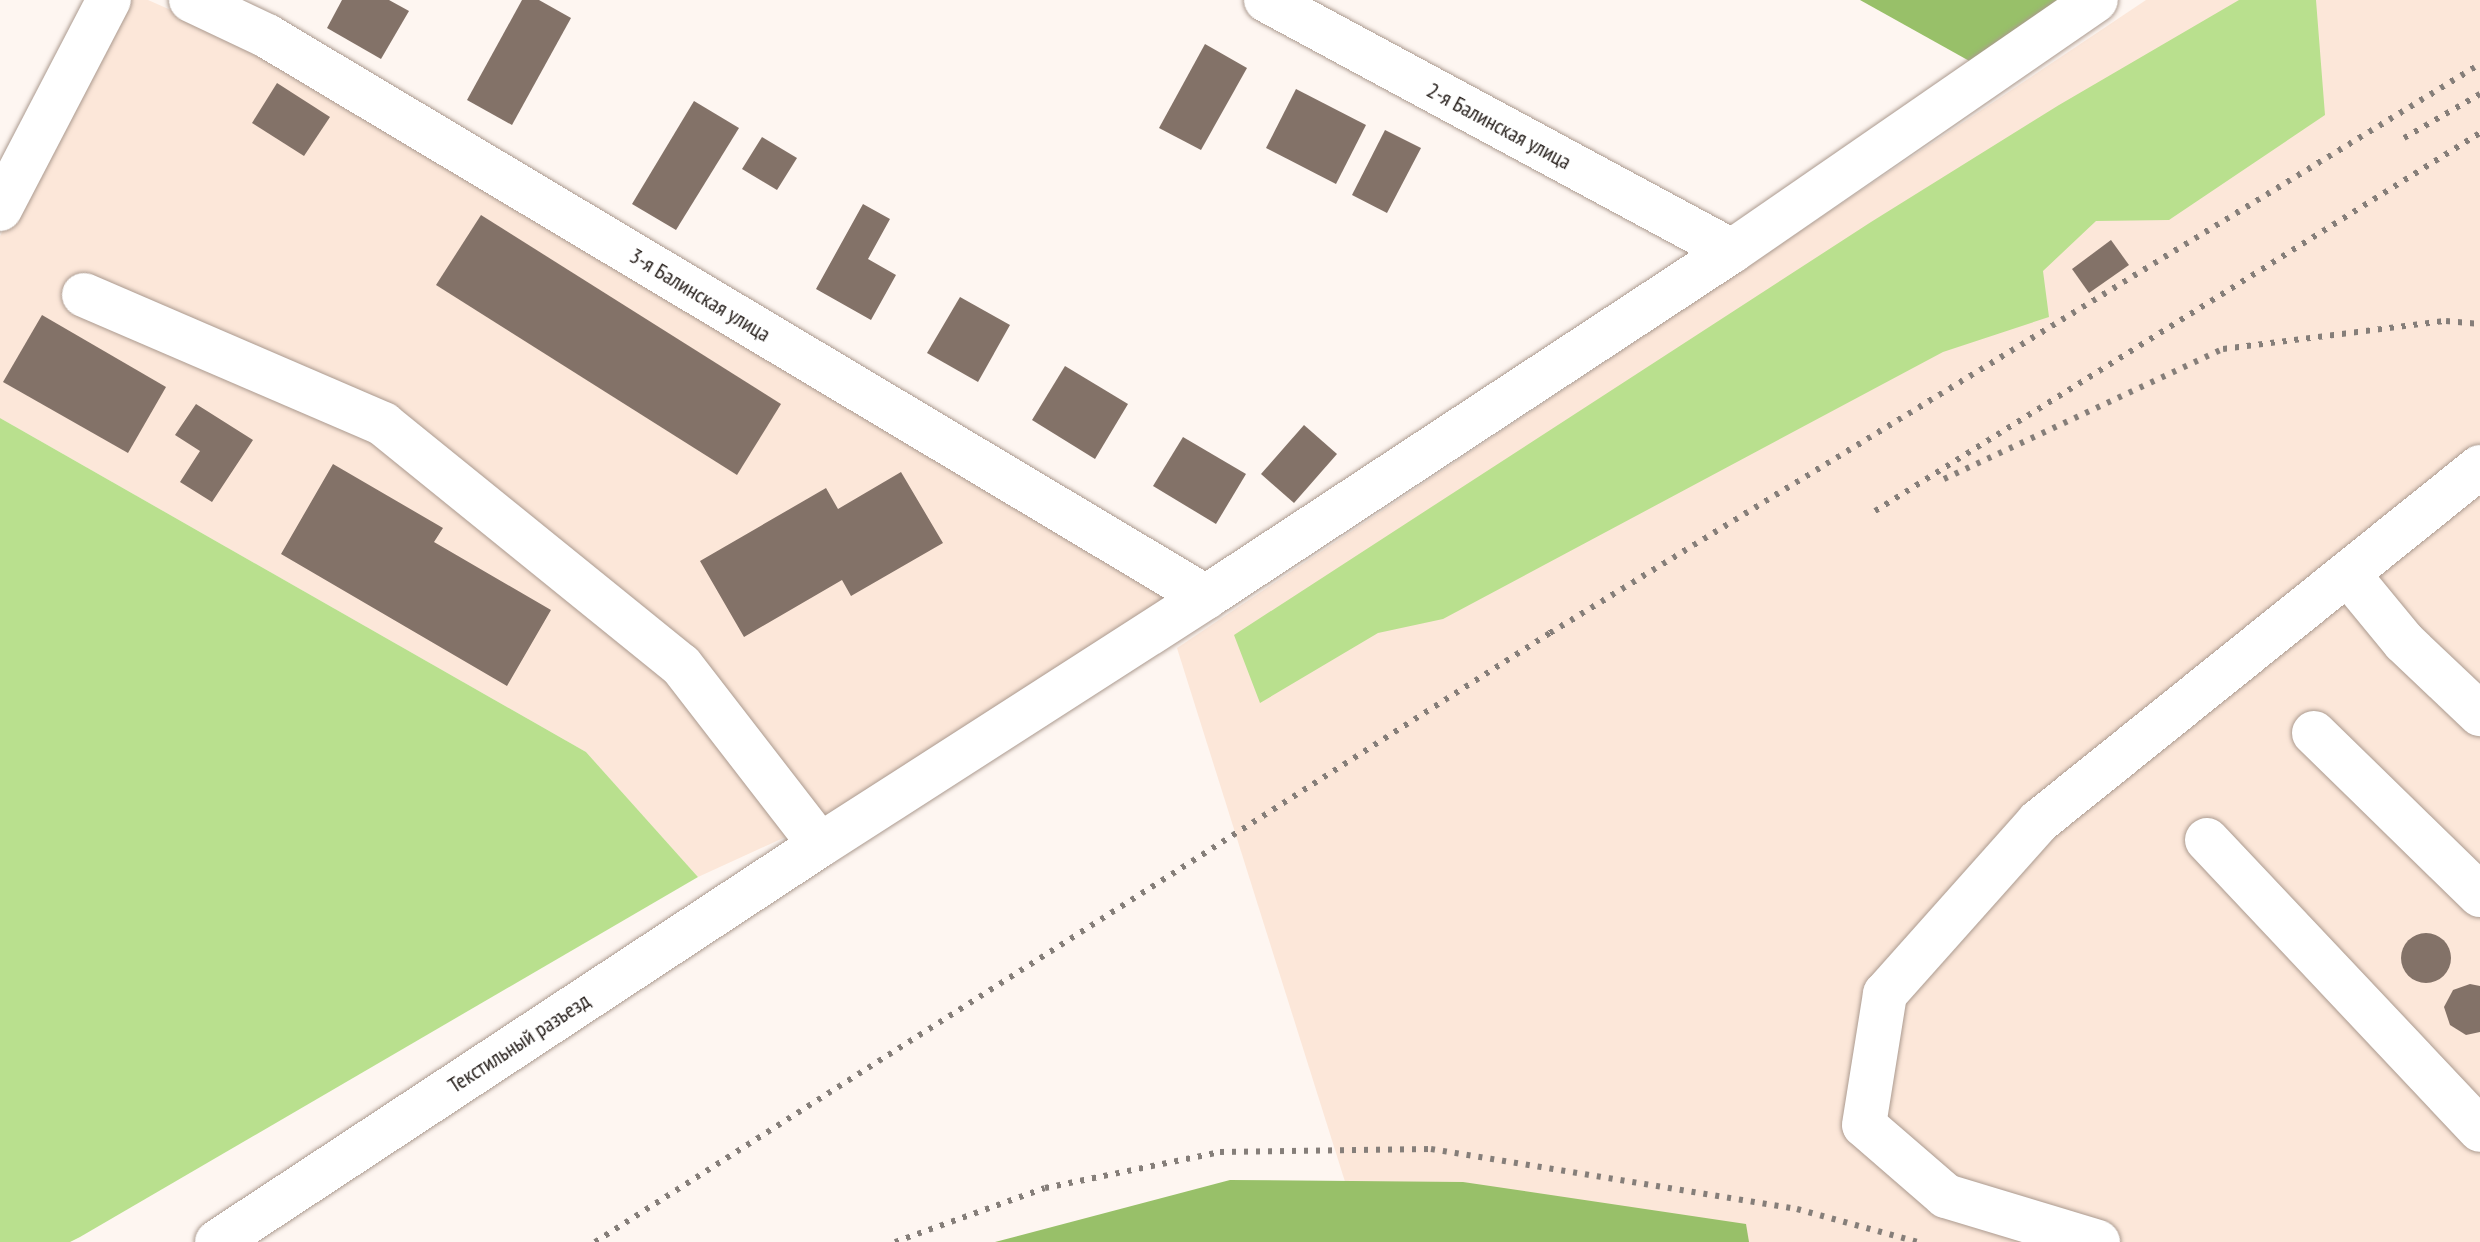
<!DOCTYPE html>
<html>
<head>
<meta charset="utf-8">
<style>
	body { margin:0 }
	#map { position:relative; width:2480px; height:1242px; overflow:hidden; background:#fef6f1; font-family:"PT Sans Narrow",sans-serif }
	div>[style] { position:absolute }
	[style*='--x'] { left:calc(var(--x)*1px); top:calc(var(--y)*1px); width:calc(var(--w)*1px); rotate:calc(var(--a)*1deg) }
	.built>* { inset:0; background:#fce7d9 }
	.green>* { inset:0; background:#b9e08e }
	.forest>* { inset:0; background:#98c069 }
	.building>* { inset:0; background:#837268 }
	.round { border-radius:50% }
	.roads { filter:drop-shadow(0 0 2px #ab9a8f) drop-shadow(0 0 2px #ab9a8f) }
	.minor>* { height:44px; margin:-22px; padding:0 22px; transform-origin:22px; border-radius:22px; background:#fff }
	.rail>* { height:6px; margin-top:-3px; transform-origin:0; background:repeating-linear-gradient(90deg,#857e79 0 4px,transparent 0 12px) }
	span { translate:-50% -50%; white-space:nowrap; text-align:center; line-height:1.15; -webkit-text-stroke:8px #fff; paint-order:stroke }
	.street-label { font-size:22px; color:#251e1a }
</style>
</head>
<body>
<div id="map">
	<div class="built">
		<div style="clip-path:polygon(126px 0,148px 0,269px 53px,1176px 594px,827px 818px,698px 877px,586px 752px,0 418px,0 236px)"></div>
		<div style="clip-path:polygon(2146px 0,2480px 0,2480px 1242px,1364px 1242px,1177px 648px)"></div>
	</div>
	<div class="green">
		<div style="clip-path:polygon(2239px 0,2316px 0,2325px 115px,2169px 220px,2096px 221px,2043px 271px,2049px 317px,1943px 352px,1443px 619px,1378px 633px,1260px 703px,1234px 635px,1871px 222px,2059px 105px)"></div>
		<div style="clip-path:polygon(0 418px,586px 752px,698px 877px,80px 1237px,70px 1242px,0 1242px)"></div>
	</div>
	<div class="forest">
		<div style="clip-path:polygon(1860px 0,2073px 0,1973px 63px)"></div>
		<div style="clip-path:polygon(1230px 1180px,1463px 1182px,1746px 1224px,1749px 1242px,995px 1242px)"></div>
	</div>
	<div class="building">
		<div style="clip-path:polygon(342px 0,389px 0,409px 11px,381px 59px,327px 28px)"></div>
		<div style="clip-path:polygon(522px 0,539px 0,571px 18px,512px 125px,467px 100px)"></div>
		<div style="clip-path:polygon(1205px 44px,1247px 68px,1201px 150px,1159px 128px)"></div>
		<div style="clip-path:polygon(277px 83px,330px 117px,304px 156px,252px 123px)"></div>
		<div style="clip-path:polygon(1296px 89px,1366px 125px,1336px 184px,1266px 148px)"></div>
		<div style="clip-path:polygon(694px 101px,739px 128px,676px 230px,632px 204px)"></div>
		<div style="clip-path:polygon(1385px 130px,1421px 148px,1387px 213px,1352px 195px)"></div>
		<div style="clip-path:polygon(762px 137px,797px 158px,777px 190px,742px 169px)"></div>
		<div style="clip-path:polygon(863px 204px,890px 219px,868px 259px,896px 275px,871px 320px,816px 289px)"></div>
		<div style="clip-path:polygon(481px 215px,781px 404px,737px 475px,436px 285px)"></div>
		<div style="clip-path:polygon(2111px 240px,2129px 265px,2089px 293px,2072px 269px)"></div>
		<div style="clip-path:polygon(960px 297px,1010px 325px,978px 382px,927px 353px)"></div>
		<div style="clip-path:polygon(42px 315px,166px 387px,128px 453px,3px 382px)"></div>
		<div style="clip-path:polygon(1065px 366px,1128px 404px,1095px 459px,1032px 420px)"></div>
		<div style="clip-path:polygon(196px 404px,253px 440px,212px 502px,180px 482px,200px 451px,175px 435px)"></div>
		<div style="clip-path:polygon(1304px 425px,1337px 454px,1294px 503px,1261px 474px)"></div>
		<div style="clip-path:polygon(1183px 437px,1246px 474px,1216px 524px,1153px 486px)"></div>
		<div style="clip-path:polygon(333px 464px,443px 528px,434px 542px,551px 610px,507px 686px,281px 554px)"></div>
		<div style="clip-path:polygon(901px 472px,943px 543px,851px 596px,842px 580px,744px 637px,700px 561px,826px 488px,838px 509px)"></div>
		<div class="round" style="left:2401px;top:933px;width:50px;height:50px"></div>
		<div style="clip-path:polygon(2470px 984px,2480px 986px,2480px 1032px,2466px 1035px,2450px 1025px,2444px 1007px,2453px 990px)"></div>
	</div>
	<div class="roads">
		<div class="minor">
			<div style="--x:191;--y:0;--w:84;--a:25.3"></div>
			<div style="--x:267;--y:36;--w:1094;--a:30.86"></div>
			<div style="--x:1266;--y:0;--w:529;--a:28.31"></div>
			<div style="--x:0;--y:209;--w:236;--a:-62.5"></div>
			<div style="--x:84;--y:295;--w:326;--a:23.3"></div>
			<div style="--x:383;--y:424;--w:383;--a:39"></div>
			<div style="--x:681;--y:665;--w:227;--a:52.3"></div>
			<div style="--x:820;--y:845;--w:459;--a:-32.7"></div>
			<div style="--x:1206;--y:597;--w:630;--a:-33.34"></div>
			<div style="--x:1732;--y:251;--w:442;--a:-34.6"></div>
			<div style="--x:2348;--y:574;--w:88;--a:50.5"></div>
			<div style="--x:2404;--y:642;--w:105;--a:43.5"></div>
			<div style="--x:2314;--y:733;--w:232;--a:44.3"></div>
			<div style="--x:2207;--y:840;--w:398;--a:46.7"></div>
			<div style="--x:217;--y:1242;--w:722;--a:-33.36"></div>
			<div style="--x:2098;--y:1242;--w:159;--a:-163.2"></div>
			<div style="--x:1946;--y:1196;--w:108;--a:-139.1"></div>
			<div style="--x:1864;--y:1125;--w:133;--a:-80.9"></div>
			<div style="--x:1885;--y:994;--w:230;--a:-48.3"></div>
			<div style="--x:2038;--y:822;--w:567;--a:-38.77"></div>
		</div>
	</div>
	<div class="rail">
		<div style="--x:2404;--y:138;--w:88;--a:-30.1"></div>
		<div style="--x:1944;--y:479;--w:308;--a:-25"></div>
		<div style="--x:2223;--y:349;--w:225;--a:-7.2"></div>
		<div style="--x:2446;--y:321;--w:34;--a:5"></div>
		<div style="--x:1875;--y:511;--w:713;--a:-32"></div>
		<div style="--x:595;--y:1242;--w:1133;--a:-32.53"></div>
		<div style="--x:1550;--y:633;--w:1090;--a:-31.46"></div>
		<div style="--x:895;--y:1242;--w:159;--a:-19.8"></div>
		<div style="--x:1045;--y:1188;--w:179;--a:-11.6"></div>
		<div style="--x:1220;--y:1152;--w:211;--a:-0.8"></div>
		<div style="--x:1431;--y:1149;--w:371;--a:9.3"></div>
		<div style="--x:1797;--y:1209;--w:125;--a:15.3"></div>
	</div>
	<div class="street-label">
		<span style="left:1499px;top:126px;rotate:28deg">2-я Балинская улица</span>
		<span style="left:700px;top:295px;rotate:31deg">3-я Балинская улица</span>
		<span style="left:519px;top:1043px;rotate:-33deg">Текстильный разъезд</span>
	</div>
</div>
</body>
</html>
